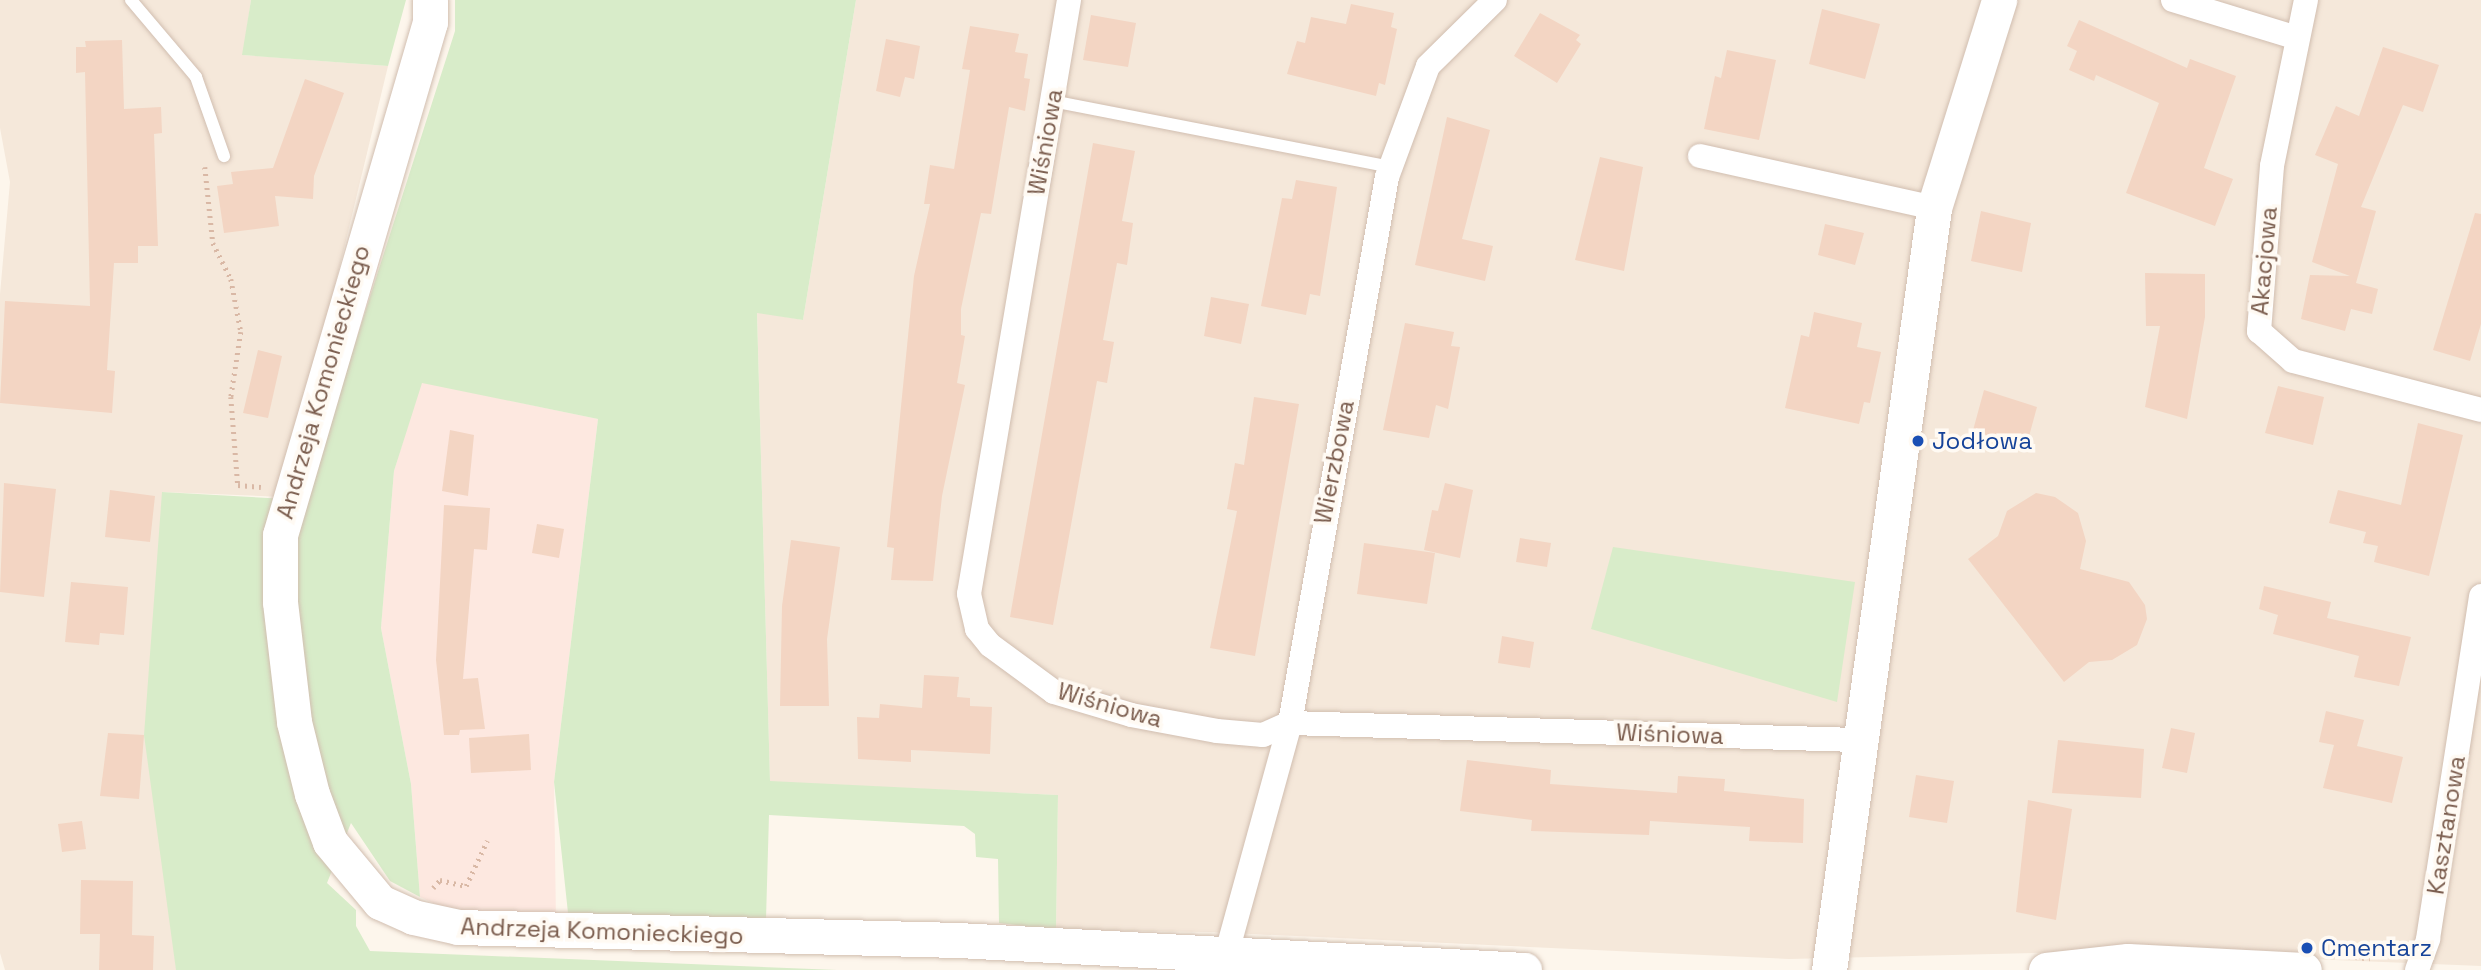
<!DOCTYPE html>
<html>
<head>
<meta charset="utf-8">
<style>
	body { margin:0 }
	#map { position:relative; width:2481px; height:970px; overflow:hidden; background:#fdf6ec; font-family:"Space Grotesk",sans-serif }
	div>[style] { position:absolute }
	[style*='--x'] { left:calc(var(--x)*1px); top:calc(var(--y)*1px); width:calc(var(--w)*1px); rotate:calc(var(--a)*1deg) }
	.residential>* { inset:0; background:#f5e8da }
	.commercial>* { inset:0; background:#fde8e0 }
	.green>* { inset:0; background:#d8ecc9 }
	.building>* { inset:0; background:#f3d5c3 }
	.path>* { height:4.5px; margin-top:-2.25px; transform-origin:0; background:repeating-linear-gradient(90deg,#d9b8a5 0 2px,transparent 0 7px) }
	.roads { filter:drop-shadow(0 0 2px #d1beb0) drop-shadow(0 0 2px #d1beb0) }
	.lane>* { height:12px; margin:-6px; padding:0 6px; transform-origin:6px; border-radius:6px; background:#fff }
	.street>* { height:24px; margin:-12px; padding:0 12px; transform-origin:12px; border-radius:12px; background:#fff }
	.secondary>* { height:35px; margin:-17.5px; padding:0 17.5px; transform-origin:17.5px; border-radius:17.5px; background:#fff }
	.dots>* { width:19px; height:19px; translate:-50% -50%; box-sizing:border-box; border:4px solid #fffaf3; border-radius:50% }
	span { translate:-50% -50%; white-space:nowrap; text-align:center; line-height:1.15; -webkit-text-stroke:7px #fffaf3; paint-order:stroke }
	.street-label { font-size:24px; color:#7a5c4d }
	.transit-label { font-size:24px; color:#164399 }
	.left { translate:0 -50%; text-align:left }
</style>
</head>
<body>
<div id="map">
	<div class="residential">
		<div style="clip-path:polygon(0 0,251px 0,243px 55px,388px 66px,284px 497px,162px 492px,176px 970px,5px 970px,0 953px,0 294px,10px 182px,0 128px)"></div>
		<div style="clip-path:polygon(856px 0,2481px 0,2481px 966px,2115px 951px,1789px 959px,1210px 932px,1056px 930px,1058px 795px,770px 782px,757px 312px,803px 320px)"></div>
	</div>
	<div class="commercial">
		<div style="clip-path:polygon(421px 382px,598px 419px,554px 782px,556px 921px,460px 915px,420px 897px,411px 784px,381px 628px,394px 471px)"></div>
	</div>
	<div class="green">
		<div style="clip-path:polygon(251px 0,406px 0,388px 66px,242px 55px)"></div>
		<div style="clip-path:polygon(455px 0,856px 0,803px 320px,757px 313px,770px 781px,1058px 795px,1056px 930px,999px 923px,998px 859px,976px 857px,975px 834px,964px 826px,769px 815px,766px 919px,568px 913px,554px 782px,598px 419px,422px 383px,394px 471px,381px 628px,411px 784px,420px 897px,390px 881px,351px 823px,327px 883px,356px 910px,356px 926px,370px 951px,837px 970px,176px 970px,144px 735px,162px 492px,305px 500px,455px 31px)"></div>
		<div style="clip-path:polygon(1613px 547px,1855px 582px,1837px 702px,1591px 629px)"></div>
	</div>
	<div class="building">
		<div style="clip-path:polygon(1351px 4px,1394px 13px,1391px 27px,1397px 29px,1385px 85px,1379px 83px,1376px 96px,1287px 74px,1297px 41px,1305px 43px,1311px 17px,1346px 24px)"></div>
		<div style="clip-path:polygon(1822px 9px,1880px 24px,1865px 79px,1809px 64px)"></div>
		<div style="clip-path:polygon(1540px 13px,1580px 35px,1576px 40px,1581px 44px,1557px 83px,1514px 56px)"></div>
		<div style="clip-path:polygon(1091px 15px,1136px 23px,1128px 67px,1083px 60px)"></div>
		<div style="clip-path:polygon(2079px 20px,2187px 68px,2190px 59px,2236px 76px,2204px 168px,2233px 179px,2215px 226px,2126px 193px,2159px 103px,2096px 75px,2094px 81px,2069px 70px,2077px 51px,2067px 46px)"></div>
		<div style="clip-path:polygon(970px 26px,1019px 34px,1015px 52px,1028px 54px,1024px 78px,1030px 79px,1025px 111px,1009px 107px,991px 214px,981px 213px,961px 309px,961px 335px,965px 336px,957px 383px,965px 385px,942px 496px,933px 581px,891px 580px,894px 548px,887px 547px,914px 276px,930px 204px,924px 204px,930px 165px,954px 169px,970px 70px,962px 69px)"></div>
		<div style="clip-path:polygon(886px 39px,920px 46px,914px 79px,905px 77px,900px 97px,876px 91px)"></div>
		<div style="clip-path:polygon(122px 40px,124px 109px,161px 107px,162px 133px,154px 134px,158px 246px,138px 246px,138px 263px,114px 263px,107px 370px,115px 371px,112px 413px,0 403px,5px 301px,90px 306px,85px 72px,76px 73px,76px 47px,86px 47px,85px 41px)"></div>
		<div style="clip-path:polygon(2383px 47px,2439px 65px,2423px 112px,2403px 105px,2361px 207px,2376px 211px,2356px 283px,2378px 289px,2372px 314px,2351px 309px,2345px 331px,2301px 319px,2310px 275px,2350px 276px,2312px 262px,2338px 164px,2315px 155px,2336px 106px,2359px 116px)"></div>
		<div style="clip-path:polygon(1727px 50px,1776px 60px,1759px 140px,1704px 129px,1715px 76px,1721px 78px)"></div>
		<div style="clip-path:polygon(305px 79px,344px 93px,314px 176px,313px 199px,275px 196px,279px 226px,224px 233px,217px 186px,233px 184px,231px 172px,273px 168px)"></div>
		<div style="clip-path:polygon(1447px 117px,1490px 130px,1462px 239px,1493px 246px,1485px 281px,1415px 265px)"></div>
		<div style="clip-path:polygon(1093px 143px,1135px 151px,1122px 221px,1133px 223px,1127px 265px,1117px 263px,1103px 340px,1114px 342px,1107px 383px,1097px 381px,1053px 625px,1010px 617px)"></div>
		<div style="clip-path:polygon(1600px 157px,1643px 167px,1624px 271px,1575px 260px)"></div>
		<div style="clip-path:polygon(1296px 180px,1337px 187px,1320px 296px,1310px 294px,1306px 315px,1261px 306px,1282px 198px,1292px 199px)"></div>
		<div style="clip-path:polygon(1981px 211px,2031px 223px,2022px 272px,1971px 261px)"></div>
		<div style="clip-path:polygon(2475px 213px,2481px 214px,2481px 324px,2470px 361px,2433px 350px)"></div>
		<div style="clip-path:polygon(1825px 224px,1864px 233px,1855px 265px,1818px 255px)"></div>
		<div style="clip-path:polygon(2145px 273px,2205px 274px,2205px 317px,2187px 419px,2145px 407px,2160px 326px,2146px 326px)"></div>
		<div style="clip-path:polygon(1211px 297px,1249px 304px,1241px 344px,1204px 336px)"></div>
		<div style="clip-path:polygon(1814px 312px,1862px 323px,1857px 347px,1881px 352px,1870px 403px,1864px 402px,1859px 424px,1785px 408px,1801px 335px,1809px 337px)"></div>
		<div style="clip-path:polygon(1405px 323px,1454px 332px,1451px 346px,1460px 347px,1448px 409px,1436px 405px,1429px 438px,1383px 430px)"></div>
		<div style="clip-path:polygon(258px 350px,282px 356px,268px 418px,243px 413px)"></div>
		<div style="clip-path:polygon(2278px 386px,2324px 397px,2313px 445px,2265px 433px)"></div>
		<div style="clip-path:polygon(1984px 390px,2037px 407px,2025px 451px,1972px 434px)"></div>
		<div style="clip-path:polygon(1254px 397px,1299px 404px,1255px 656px,1210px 648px,1237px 511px,1227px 509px,1235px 463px,1244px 465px)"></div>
		<div style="clip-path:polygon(2418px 423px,2463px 435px,2429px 576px,2374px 562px,2378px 546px,2363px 543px,2366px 532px,2329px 523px,2338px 490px,2401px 505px)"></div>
		<div style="clip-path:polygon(450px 430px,474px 435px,468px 496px,442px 491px)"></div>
		<div style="clip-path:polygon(4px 483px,56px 489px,44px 597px,0 592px)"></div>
		<div style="clip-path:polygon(1445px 483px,1473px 490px,1460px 558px,1424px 550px,1432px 510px,1438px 511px)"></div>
		<div style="clip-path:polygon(110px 490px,155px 496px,150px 542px,105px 537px)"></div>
		<div style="clip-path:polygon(2036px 493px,2055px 497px,2078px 513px,2086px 541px,2080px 569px,2129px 582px,2145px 605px,2147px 619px,2137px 645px,2112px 660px,2089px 662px,2064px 682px,1968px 559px,1998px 536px,2007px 511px)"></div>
		<div style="clip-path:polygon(444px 505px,490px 508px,487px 550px,474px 549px,463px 679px,478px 678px,485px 729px,460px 730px,459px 735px,444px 735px,436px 660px)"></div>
		<div style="clip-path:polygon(537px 524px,564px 529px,559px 558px,532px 553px)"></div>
		<div style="clip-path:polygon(1520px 538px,1551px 543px,1547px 567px,1516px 562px)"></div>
		<div style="clip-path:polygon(791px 540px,840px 547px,827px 639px,829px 706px,780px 706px,782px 606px)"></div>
		<div style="clip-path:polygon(1364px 543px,1435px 553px,1427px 604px,1357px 594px)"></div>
		<div style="clip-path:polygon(71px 582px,128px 587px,124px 635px,100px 633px,99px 645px,65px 642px)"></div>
		<div style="clip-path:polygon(2264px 586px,2331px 602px,2327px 618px,2411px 637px,2399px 686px,2354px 677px,2359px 656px,2273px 634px,2278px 615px,2259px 609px)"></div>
		<div style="clip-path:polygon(1502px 636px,1534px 642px,1530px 668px,1498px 663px)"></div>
		<div style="clip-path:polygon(924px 675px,959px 677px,957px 697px,970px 698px,970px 706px,992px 707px,990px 754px,911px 750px,911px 762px,858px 759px,857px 717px,879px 718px,880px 704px,922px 708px)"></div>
		<div style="clip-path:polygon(2326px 711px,2364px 720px,2357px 746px,2403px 757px,2392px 803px,2323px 788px,2334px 745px,2319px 742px)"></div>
		<div style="clip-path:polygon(2171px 728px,2195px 733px,2187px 773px,2162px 768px)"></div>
		<div style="clip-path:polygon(108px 733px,144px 735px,139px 799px,100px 796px)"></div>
		<div style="clip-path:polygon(529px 734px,531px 770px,471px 773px,469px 738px)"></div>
		<div style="clip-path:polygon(2058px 740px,2144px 749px,2141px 798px,2052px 793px)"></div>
		<div style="clip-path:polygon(1467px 760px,1551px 770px,1550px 784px,1677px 793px,1678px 776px,1725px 779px,1724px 791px,1804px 799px,1803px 843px,1749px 841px,1750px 827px,1650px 821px,1649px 835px,1531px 831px,1532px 820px,1460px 811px)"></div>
		<div style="clip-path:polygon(1916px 775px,1954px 781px,1947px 823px,1909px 817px)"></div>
		<div style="clip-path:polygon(2028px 800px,2072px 809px,2056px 920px,2016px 912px)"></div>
		<div style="clip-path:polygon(82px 821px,86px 849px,62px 852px,58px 824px)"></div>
		<div style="clip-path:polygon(81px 880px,133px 881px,132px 935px,154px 936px,153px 970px,99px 970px,100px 934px,80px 934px)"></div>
	</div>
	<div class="path">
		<div style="--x:205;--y:167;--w:76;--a:84"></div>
		<div style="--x:213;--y:243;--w:40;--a:63.4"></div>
		<div style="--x:231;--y:279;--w:54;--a:79.3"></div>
		<div style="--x:241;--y:332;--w:66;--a:98.7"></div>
		<div style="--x:231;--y:397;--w:88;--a:85.5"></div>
		<div style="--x:238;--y:485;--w:23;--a:5"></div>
		<div style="--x:433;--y:888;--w:11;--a:-49"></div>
		<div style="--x:440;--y:880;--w:27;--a:13"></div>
		<div style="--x:466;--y:886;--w:50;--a:-65"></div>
		<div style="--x:2334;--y:955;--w:36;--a:5"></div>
	</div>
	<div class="roads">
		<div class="lane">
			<div style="--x:131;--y:0;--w:101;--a:49.8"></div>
			<div style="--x:196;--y:77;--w:84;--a:70.5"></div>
			<div style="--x:1052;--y:101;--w:344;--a:11"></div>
		</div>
		<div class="street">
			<div style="--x:1069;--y:0;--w:602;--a:99.56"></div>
			<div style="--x:969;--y:594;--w:36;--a:77"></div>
			<div style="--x:977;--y:629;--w:21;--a:51"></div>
			<div style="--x:990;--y:645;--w:79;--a:36.3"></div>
			<div style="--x:1054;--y:692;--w:80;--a:16.6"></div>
			<div style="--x:1131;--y:715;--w:87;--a:10.5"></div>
			<div style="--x:1217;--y:731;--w:46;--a:5"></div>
			<div style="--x:1263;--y:735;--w:30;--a:-24"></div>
			<div style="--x:1290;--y:723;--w:566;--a:1.72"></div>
			<div style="--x:2173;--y:0;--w:127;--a:17"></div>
			<div style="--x:2306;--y:0;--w:169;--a:101.6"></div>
			<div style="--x:2272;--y:166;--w:166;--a:94.5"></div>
			<div style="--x:2259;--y:331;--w:45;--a:41.4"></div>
			<div style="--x:2293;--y:361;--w:194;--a:14.6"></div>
			<div style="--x:1700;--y:156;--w:240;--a:12.5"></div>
			<div style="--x:1227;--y:952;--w:238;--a:-74.6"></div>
			<div style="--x:1290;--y:723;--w:555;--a:-79.93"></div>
			<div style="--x:1387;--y:177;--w:118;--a:-69.7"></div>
			<div style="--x:1428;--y:66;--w:94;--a:-44.6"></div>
			<div style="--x:2417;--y:970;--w:33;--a:-70"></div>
			<div style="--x:2428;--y:939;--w:347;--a:-81.2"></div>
		</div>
		<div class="secondary">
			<div style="--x:430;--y:0;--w:22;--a:90"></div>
			<div style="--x:430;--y:22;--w:534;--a:106.3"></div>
			<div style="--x:280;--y:535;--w:67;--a:90"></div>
			<div style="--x:280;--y:602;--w:121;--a:83.3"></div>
			<div style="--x:294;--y:722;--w:74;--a:76"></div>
			<div style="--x:312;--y:794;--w:51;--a:69.4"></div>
			<div style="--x:330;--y:842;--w:78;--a:50.2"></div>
			<div style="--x:380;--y:902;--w:36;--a:24"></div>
			<div style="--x:413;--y:917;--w:46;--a:12.5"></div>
			<div style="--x:458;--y:927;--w:500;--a:1.49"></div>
			<div style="--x:958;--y:940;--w:567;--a:3.03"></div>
			<div style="--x:1829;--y:970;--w:769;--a:-82.15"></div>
			<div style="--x:1934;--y:208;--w:218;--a:-72.6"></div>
			<div style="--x:2046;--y:970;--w:82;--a:-6.3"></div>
			<div style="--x:2128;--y:961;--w:176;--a:2.9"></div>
		</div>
	</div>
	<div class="dots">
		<div style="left:1918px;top:441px;background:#1a4fb4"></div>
		<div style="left:2307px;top:948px;background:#1a4fb4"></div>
	</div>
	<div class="street-label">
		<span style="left:1045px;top:142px;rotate:-80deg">Wiśniowa</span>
		<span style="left:2264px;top:261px;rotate:-85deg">Akacjowa</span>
		<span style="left:323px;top:382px;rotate:-74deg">Andrzeja Komonieckiego</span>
		<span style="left:1334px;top:462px;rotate:-79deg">Wierzbowa</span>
		<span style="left:1110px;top:705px;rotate:16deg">Wiśniowa</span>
		<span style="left:1670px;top:734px;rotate:2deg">Wiśniowa</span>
		<span style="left:2446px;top:825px;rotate:-81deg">Kasztanowa</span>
		<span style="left:602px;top:931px;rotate:2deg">Andrzeja Komonieckiego</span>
	</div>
	<div class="transit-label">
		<span class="left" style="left:1932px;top:441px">Jodłowa</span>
		<span class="left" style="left:2321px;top:948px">Cmentarz</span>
	</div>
</div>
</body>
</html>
